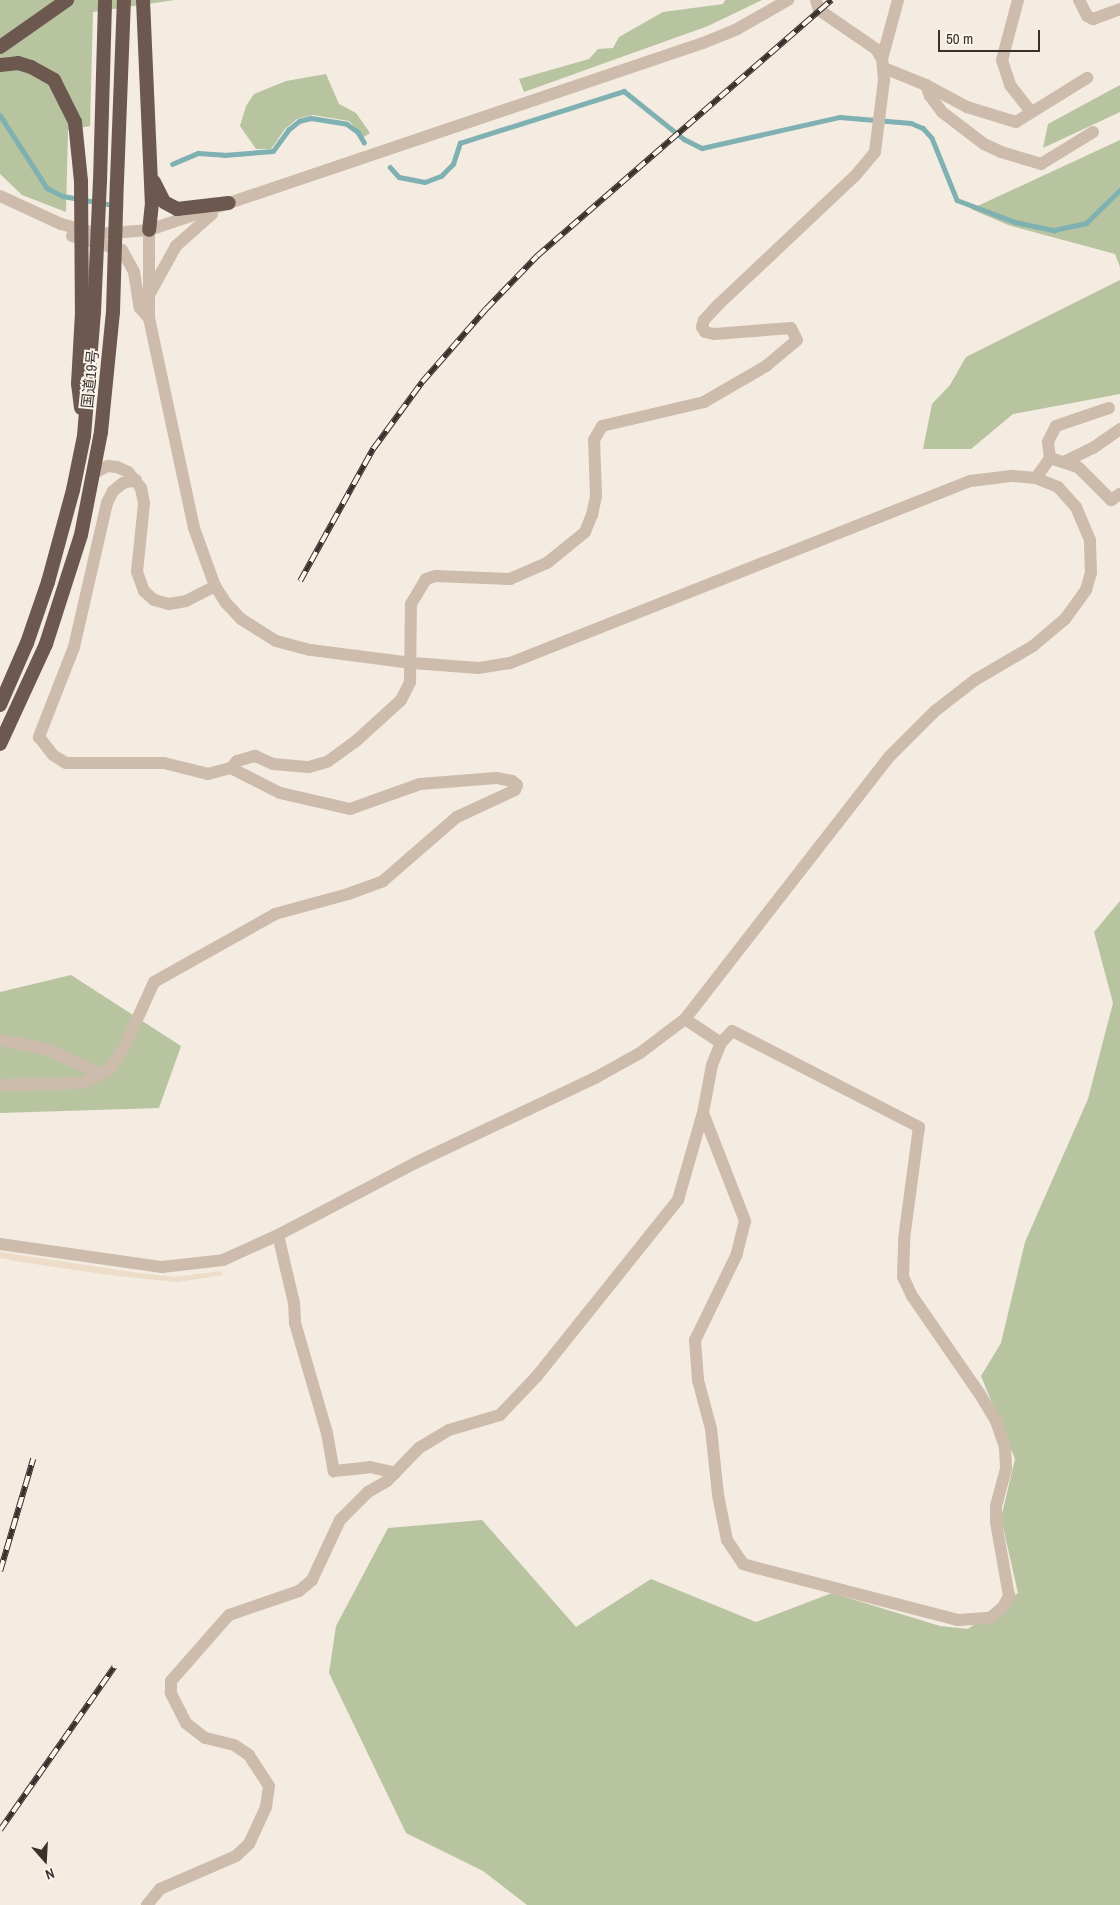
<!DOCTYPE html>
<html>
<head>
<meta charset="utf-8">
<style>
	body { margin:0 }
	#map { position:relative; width:1120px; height:1905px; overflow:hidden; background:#f4ebe1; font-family:"Archivo Narrow","Noto Sans JP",sans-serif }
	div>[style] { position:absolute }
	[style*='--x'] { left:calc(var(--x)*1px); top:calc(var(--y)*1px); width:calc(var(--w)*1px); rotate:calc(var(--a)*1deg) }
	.green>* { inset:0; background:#b8c4a0 }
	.plaza>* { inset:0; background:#ecdcc8 }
	.stream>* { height:4.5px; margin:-2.25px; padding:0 2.25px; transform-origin:2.25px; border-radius:2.25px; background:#7fb0b2 }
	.minor>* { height:12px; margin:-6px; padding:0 6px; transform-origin:6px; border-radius:6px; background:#cdbbac }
	.tertiary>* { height:12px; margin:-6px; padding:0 6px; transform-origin:6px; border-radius:6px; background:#cdbbac }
	.trunk>* { height:14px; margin:-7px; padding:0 7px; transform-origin:7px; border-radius:7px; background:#6c584f }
	.rail>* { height:5.5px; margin-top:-2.75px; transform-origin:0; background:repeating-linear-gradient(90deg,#fbf5ee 0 11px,#3b302b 0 22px); box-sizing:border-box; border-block:1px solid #3b302b }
	.trunk-bridge>* { height:14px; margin:-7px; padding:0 7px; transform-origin:7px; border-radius:7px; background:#6c584f }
	span { translate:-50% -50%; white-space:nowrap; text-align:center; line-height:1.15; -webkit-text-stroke:4px #fbf5ee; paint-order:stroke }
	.street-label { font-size:15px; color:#3b302b }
	.north { position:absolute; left:20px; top:1835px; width:50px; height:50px; -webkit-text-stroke:4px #fbf5ee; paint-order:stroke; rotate:161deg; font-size:14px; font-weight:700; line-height:20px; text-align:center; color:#3b302b }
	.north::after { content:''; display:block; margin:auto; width:18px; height:22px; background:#3b302b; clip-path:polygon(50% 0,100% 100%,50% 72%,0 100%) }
	.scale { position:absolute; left:938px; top:30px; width:102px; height:22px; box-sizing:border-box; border:2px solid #3b302b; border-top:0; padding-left:6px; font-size:15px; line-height:18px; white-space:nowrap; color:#3b302b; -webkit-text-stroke:4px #fbf5ee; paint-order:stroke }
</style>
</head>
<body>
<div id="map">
	<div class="green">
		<div style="clip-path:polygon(0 0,175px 0,93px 12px,90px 126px,68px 130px,66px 212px,22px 195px,0 174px)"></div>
		<div style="clip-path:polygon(725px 0,762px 0,708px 26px,524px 92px,519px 79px,589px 59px,598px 49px,613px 48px,619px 37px,663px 12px,723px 4px)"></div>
		<div style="clip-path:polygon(326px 74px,339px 104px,356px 113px,370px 133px,364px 137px,349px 121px,313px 115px,297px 119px,285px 129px,271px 149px,256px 149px,240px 126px,246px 106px,254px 94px,286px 81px)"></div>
		<div style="clip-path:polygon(1120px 85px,1120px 112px,1043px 148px,1048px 124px)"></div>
		<div style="clip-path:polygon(1120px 140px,1120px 267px,1115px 254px,1008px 225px,971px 209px)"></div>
		<div style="clip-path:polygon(1120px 280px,1120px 394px,1013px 414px,971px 449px,923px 449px,932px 404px,950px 385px,966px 357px)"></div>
		<div style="clip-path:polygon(1120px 901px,1120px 1905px,527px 1905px,483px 1871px,406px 1833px,329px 1673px,336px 1626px,388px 1528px,482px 1520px,576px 1627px,651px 1579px,756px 1622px,832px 1593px,940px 1626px,968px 1629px,1018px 1593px,1001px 1518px,1015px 1459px,981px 1376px,1001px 1343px,1025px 1242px,1088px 1099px,1113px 1003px,1094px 932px)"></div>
		<div style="clip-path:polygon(71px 975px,181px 1046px,159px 1108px,0 1113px,0 992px)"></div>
	</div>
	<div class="plaza">
		<div style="clip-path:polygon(0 1252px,138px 1273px,174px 1277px,221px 1271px,223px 1275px,177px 1282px,117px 1276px,21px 1262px,0 1258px)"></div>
	</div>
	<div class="stream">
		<div style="--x:0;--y:115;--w:87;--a:57.2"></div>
		<div style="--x:47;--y:188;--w:18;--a:27"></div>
		<div style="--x:63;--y:196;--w:51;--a:10.2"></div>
		<div style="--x:172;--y:164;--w:28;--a:-23"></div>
		<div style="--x:198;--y:153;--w:26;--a:4"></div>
		<div style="--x:224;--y:155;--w:49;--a:-4.7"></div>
		<div style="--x:273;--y:151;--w:26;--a:-54"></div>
		<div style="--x:288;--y:130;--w:14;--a:-39"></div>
		<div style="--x:299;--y:121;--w:12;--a:-14"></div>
		<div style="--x:311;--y:118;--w:36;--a:9"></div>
		<div style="--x:347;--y:124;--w:14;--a:36"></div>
		<div style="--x:358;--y:132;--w:12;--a:59"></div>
		<div style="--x:390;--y:167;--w:13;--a:48"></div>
		<div style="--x:399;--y:177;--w:26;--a:11"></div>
		<div style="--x:425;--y:182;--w:17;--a:-21"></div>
		<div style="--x:441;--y:176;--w:17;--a:-45"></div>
		<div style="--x:453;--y:164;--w:22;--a:-72"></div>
		<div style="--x:460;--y:143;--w:172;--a:-17.6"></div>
		<div style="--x:624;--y:91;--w:77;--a:38.7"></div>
		<div style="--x:684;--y:139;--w:20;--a:27"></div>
		<div style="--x:702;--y:148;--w:141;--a:-12.7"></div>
		<div style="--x:840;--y:117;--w:71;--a:4.8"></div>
		<div style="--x:911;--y:123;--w:13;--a:23"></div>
		<div style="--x:923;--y:128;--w:13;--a:48"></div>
		<div style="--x:932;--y:138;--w:67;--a:68"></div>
		<div style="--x:957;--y:200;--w:62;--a:20.8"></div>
		<div style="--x:1015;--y:222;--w:40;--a:12"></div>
		<div style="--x:1054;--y:230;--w:33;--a:-12"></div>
		<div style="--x:1086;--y:223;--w:47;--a:-44.1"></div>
	</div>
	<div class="minor">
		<div style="--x:1018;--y:0;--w:62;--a:104.9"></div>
		<div style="--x:1002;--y:60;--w:26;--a:72"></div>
		<div style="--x:1010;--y:85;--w:33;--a:52"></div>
		<div style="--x:1079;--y:0;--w:18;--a:63"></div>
		<div style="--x:1087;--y:16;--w:7;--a:27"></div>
		<div style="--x:1093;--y:19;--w:29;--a:-20"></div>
		<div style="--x:882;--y:59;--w:61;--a:-74.8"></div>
		<div style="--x:884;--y:68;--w:45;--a:22"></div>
		<div style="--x:926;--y:85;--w:12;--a:70"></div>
		<div style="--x:930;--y:96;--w:20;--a:53"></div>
		<div style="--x:942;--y:112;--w:53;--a:37.3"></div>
		<div style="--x:984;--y:144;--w:19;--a:25"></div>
		<div style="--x:1001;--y:152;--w:42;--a:16.7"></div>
		<div style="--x:1041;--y:164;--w:61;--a:-31.6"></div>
		<div style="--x:926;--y:85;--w:47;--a:28.2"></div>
		<div style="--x:967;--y:107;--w:51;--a:17"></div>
		<div style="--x:1016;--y:122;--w:84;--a:-31.8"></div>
		<div style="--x:1109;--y:408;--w:56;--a:161.2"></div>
		<div style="--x:1056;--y:426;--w:18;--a:117"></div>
		<div style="--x:1048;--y:442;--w:16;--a:83"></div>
		<div style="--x:1050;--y:458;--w:29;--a:18"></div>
		<div style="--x:1078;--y:467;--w:47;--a:45"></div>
		<div style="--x:1111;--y:500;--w:11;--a:-34"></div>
		<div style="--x:1064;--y:462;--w:32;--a:-26"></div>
		<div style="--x:1093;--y:448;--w:33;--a:-35"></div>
		<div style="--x:94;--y:473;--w:16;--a:-27"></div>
		<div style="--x:108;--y:466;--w:9;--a:6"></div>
		<div style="--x:117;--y:467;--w:12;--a:24"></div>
		<div style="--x:128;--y:472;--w:21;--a:51"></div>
		<div style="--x:141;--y:488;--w:16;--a:79"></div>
		<div style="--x:144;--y:504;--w:68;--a:95.9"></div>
		<div style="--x:137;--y:572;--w:20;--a:70"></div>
		<div style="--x:144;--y:591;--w:13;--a:42"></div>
		<div style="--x:154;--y:600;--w:16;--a:15"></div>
		<div style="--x:169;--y:604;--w:17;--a:-10"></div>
		<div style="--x:186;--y:601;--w:33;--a:-27"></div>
		<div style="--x:1036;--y:478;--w:24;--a:-55"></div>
		<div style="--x:136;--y:480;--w:13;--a:167"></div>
		<div style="--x:123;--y:483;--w:13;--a:141"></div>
		<div style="--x:113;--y:491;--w:13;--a:117"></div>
		<div style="--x:107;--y:503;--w:148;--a:102.9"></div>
		<div style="--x:74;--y:647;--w:97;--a:111.3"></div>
		<div style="--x:39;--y:737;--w:23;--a:52"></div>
		<div style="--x:53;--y:755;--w:15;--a:32"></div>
		<div style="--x:66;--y:763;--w:98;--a:0"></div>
		<div style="--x:164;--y:763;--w:45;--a:14"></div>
		<div style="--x:208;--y:774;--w:24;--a:-15"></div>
		<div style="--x:0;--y:1040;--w:47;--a:11.1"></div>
		<div style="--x:46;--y:1049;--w:60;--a:24.4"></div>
		<div style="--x:0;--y:1085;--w:83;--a:-1.4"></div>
		<div style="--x:83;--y:1083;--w:20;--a:-27"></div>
		<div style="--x:101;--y:1074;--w:10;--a:-29"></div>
		<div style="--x:110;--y:1069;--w:27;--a:-57"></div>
		<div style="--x:125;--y:1046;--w:70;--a:-65.6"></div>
		<div style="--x:154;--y:982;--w:139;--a:-29.3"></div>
		<div style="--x:275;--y:914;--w:76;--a:-15.3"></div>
		<div style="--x:348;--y:894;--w:37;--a:-20"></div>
		<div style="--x:383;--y:881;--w:98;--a:-40.9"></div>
		<div style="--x:457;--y:817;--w:64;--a:-25"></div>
		<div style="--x:515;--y:790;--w:5;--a:-68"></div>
		<div style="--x:517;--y:785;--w:6;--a:-141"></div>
		<div style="--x:512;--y:781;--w:16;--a:-169"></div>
		<div style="--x:496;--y:778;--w:76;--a:175.5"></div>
		<div style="--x:420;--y:784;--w:74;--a:160.3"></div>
		<div style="--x:350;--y:809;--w:72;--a:-167.1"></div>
		<div style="--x:280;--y:793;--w:55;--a:-153"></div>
		<div style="--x:231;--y:768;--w:9;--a:-49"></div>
		<div style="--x:237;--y:761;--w:19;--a:-16"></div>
		<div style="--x:255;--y:756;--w:20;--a:24"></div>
		<div style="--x:273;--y:764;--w:36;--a:5"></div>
		<div style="--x:309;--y:767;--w:19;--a:-16"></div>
		<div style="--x:327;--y:762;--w:36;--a:-36"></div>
		<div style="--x:356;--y:741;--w:61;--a:-42.3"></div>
		<div style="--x:401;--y:700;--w:20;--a:-63"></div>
		<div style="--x:410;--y:682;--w:78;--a:-89.3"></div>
		<div style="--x:411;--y:604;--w:29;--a:-59"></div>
		<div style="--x:426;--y:579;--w:10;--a:-17"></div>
		<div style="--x:436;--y:576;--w:74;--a:2.3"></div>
		<div style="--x:510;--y:579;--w:40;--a:-23.4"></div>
		<div style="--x:547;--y:563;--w:49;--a:-39.2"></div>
		<div style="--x:585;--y:532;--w:18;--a:-68"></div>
		<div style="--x:592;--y:515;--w:19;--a:-78"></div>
		<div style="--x:596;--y:496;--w:56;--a:-92"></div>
		<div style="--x:594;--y:440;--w:16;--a:-60"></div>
		<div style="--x:602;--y:426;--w:105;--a:-13.2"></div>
		<div style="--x:704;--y:402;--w:72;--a:-30.1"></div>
		<div style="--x:766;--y:366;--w:40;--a:-40"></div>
		<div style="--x:797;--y:340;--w:13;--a:-117"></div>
		<div style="--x:791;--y:328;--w:77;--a:175.5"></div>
		<div style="--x:714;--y:334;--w:9;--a:-167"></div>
		<div style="--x:705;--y:332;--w:6;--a:-121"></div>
		<div style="--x:702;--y:327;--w:7;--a:-74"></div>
		<div style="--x:704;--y:320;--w:22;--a:-47"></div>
		<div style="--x:719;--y:304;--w:187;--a:-43.3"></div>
		<div style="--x:855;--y:176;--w:31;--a:-50"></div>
		<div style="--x:875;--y:152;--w:73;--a:-82.9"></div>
		<div style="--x:884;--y:80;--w:21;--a:-95"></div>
		<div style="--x:882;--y:59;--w:12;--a:-121"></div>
		<div style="--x:876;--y:49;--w:69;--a:-145.6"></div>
		<div style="--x:819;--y:10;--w:10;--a:-107"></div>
		<div style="--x:703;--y:1113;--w:116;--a:68.7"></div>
		<div style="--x:745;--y:1221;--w:34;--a:104"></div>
		<div style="--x:737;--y:1254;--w:96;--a:116"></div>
		<div style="--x:695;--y:1340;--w:40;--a:85.7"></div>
		<div style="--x:698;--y:1380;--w:51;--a:75.1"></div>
		<div style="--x:711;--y:1429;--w:66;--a:83.9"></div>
		<div style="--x:718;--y:1495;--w:46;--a:78.7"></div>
		<div style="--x:727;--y:1540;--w:29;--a:56"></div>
		<div style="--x:743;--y:1564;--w:15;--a:16"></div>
		<div style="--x:757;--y:1568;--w:208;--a:14.5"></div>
		<div style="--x:958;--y:1620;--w:32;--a:-4"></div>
		<div style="--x:990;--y:1618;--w:17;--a:-40"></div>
		<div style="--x:1003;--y:1607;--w:13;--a:-61"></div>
		<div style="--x:1009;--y:1596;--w:75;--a:-100"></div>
		<div style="--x:996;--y:1522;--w:16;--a:-90"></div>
		<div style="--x:996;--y:1506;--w:39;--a:-75"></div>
		<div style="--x:1006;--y:1468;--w:21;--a:-93"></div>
		<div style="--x:1005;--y:1447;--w:28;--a:-109"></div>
		<div style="--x:996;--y:1421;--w:33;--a:-121"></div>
		<div style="--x:979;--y:1393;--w:118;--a:-124.6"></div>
		<div style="--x:912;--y:1296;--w:21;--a:-115"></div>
		<div style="--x:903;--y:1277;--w:38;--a:-88"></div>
		<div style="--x:904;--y:1239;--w:113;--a:-82.4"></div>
		<div style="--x:919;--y:1127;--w:210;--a:-152.8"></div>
		<div style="--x:732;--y:1031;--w:16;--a:133"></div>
		<div style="--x:278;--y:1235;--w:70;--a:76.8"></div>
		<div style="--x:294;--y:1303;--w:20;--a:87"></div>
		<div style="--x:295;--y:1323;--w:115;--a:73.8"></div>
		<div style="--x:327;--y:1433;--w:39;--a:80"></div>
		<div style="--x:334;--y:1471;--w:36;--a:-6"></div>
		<div style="--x:370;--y:1467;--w:26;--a:13"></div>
		<div style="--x:147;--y:1905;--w:21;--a:-51"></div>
		<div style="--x:160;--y:1889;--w:83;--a:-23.5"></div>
		<div style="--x:236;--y:1856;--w:18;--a:-43"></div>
		<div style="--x:249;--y:1844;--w:41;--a:-65.3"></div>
		<div style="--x:266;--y:1807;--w:21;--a:-82"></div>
		<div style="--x:269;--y:1786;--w:37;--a:-123"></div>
		<div style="--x:249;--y:1755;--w:18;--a:-146"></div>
		<div style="--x:234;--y:1745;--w:30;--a:-166"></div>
		<div style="--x:205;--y:1738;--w:24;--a:-142"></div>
		<div style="--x:186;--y:1723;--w:34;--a:-117"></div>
		<div style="--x:171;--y:1693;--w:12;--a:-90"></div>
		<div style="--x:171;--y:1681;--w:88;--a:-48.7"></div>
		<div style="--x:229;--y:1615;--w:74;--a:-18.9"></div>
		<div style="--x:299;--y:1591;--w:17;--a:-40"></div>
		<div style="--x:312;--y:1580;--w:66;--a:-65"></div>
		<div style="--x:340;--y:1520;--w:40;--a:-45"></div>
		<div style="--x:368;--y:1492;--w:22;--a:-30"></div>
		<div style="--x:387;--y:1481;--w:46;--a:-45.9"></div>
		<div style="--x:419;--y:1448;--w:35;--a:-31"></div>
		<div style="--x:449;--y:1430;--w:53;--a:-16.4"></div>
		<div style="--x:500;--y:1415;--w:54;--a:-46.5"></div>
		<div style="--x:537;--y:1376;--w:226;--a:-51.3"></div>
		<div style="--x:678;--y:1200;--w:91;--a:-74"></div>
		<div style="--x:703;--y:1113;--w:49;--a:-79.4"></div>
		<div style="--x:712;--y:1065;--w:24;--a:-68"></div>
		<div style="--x:721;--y:1043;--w:43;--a:-146.3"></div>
	</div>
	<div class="tertiary">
		<div style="--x:0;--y:196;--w:67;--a:24.7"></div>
		<div style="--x:61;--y:224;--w:38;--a:15"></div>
		<div style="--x:98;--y:234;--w:51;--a:-4.5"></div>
		<div style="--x:149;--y:230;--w:585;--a:-18.65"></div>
		<div style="--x:703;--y:43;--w:37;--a:-22"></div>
		<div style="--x:737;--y:29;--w:59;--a:-29.6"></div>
		<div style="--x:72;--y:236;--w:52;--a:15.6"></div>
		<div style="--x:122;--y:250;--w:25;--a:61"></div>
		<div style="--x:134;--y:272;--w:36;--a:81"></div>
		<div style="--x:140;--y:308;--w:13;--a:48"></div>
		<div style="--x:150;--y:293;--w:54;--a:-61"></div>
		<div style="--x:176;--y:246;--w:48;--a:-41.6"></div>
		<div style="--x:0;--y:1244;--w:164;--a:8.1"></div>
		<div style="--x:162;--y:1267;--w:61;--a:-6.5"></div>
		<div style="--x:223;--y:1260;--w:60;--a:-24.4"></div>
		<div style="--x:278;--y:1235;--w:155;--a:-27.7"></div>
		<div style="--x:415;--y:1163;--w:199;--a:-25.3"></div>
		<div style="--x:595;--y:1078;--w:51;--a:-29.1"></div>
		<div style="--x:640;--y:1053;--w:56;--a:-37.1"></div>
		<div style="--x:685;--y:1019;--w:333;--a:-52.1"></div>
		<div style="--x:890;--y:756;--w:64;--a:-45"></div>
		<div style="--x:935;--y:711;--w:51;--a:-37.8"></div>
		<div style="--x:975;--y:680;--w:67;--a:-30.4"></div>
		<div style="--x:1033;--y:646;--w:42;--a:-40.2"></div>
		<div style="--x:1065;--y:619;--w:36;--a:-54"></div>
		<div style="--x:1086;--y:590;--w:18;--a:-74"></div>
		<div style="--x:1091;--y:573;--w:33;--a:-92"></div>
		<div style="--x:1090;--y:540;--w:36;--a:-113"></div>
		<div style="--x:1076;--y:507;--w:27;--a:-132"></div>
		<div style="--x:1058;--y:487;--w:24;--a:-158"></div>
		<div style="--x:1036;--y:478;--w:25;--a:-175"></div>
		<div style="--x:1011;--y:476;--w:41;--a:173"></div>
		<div style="--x:970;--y:481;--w:495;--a:158.4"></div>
		<div style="--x:510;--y:663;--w:31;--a:171"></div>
		<div style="--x:479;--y:668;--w:67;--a:-175.7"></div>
		<div style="--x:412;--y:663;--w:103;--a:-172.7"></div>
		<div style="--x:310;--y:650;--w:35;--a:-165"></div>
		<div style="--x:276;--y:641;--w:41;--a:-147.8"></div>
		<div style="--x:241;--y:619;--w:22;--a:-133"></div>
		<div style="--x:226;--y:603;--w:20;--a:-123"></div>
		<div style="--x:215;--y:586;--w:62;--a:-109.9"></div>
		<div style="--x:194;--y:528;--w:215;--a:-102.1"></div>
		<div style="--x:149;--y:318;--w:88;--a:-90"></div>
	</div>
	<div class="trunk">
		<div style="--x:143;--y:0;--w:203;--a:87.5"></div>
		<div style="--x:152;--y:203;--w:27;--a:96"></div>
		<div style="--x:0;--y:47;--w:82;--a:-35"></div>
		<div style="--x:0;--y:65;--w:18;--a:-6"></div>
		<div style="--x:18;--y:63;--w:14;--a:17"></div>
		<div style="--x:31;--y:67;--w:26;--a:29"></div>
		<div style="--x:54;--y:80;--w:47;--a:63.4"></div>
		<div style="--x:75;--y:122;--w:59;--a:84.2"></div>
		<div style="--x:117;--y:181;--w:181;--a:-87.8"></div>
		<div style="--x:100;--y:182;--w:182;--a:-88.4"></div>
		<div style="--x:154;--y:182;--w:22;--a:63"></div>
		<div style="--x:164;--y:202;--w:15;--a:28"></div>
		<div style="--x:177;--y:209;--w:52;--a:-6.6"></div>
		<div style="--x:81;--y:408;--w:24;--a:-97"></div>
		<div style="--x:78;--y:384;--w:71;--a:-86.8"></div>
		<div style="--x:0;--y:705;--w:68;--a:-66.5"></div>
		<div style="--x:27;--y:643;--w:65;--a:-71"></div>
		<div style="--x:48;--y:582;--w:95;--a:-74.8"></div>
		<div style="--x:73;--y:490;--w:55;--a:-78.5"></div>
		<div style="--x:84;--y:436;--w:124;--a:-85.4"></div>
		<div style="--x:0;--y:744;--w:110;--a:-65.3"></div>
		<div style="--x:46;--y:644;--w:114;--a:-72.2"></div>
		<div style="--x:81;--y:535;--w:105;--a:-79"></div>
		<div style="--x:101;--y:432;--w:121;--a:-84.3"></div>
	</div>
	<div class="rail">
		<div style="--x:300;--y:581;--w:151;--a:-61.1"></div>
		<div style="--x:373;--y:449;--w:83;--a:-53.8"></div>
		<div style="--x:422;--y:382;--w:97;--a:-48.8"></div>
		<div style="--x:486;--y:309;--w:74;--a:-46.1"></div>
		<div style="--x:537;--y:256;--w:390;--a:-41"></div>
		<div style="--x:0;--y:1571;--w:117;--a:-73.6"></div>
		<div style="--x:0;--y:1830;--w:199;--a:-55"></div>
	</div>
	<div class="trunk-bridge">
		<div style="--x:81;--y:181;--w:132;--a:89.6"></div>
		<div style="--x:94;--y:312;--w:130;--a:-87.4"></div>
		<div style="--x:113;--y:312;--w:131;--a:-88.3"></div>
	</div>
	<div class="street-label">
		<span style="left:90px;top:379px;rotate:-84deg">国道19号</span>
	</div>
	<div class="north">N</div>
	<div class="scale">50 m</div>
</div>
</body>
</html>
